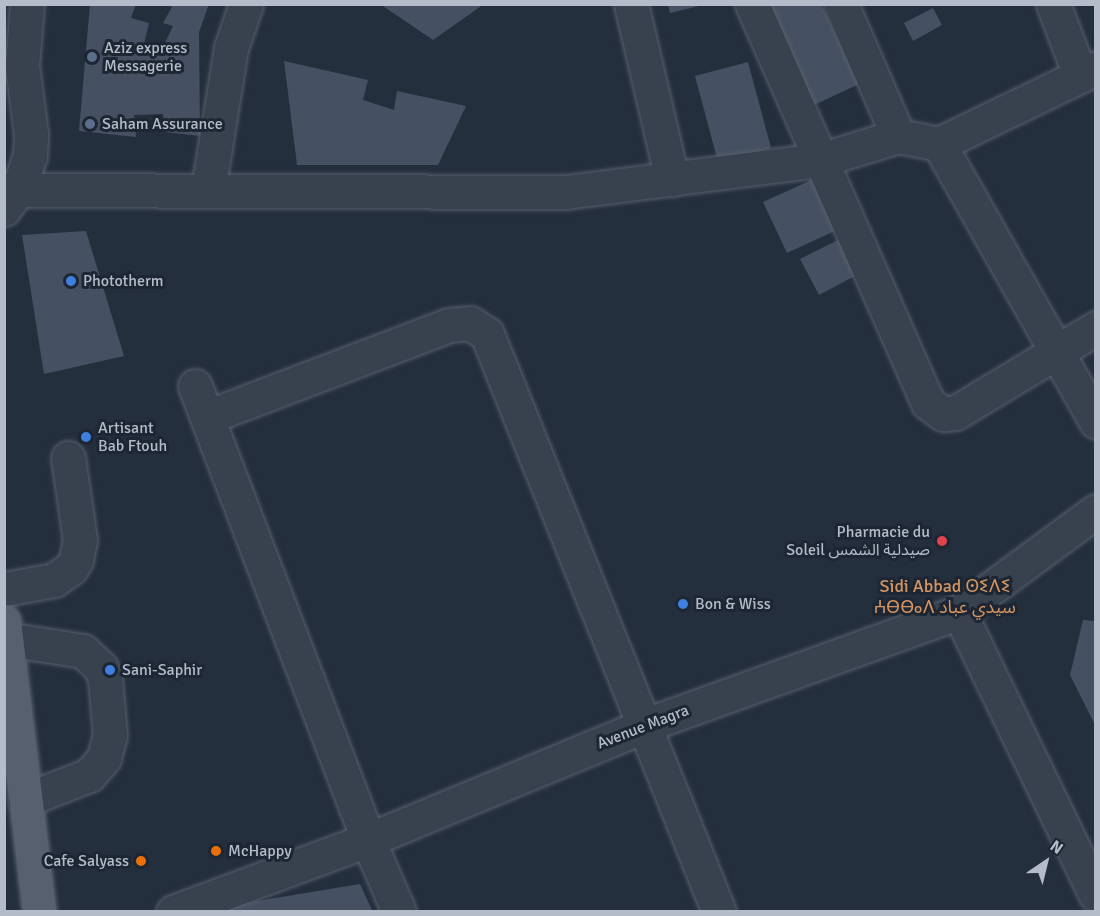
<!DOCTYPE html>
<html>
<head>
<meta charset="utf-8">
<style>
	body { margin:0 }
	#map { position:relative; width:1100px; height:916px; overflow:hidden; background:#242f3e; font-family:Signika,"Noto Sans Arabic","Noto Sans Tifinagh",sans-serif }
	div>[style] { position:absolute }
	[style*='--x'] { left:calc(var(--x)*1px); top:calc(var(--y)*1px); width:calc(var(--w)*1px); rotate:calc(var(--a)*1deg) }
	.building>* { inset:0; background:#455162 }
	.roads { filter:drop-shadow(0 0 2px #565f6c) drop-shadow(0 0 2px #565f6c) }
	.minor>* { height:33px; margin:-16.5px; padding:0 16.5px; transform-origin:16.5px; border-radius:16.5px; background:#38414e }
	.major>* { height:33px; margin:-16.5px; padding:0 16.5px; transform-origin:16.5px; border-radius:16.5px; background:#56606e }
	.dots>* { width:16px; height:16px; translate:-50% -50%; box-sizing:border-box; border:3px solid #1d2633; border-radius:50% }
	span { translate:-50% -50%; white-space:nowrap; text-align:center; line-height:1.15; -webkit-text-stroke:6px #1d2633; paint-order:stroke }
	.poi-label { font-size:16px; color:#b4bcc9 }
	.left { translate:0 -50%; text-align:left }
	.right { translate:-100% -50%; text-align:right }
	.street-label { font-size:16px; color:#b4bcc9 }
	.neighbourhood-label { font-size:18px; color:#d59563 }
	.frame { position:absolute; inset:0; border:6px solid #b4bcc9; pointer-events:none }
	.north { position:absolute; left:1016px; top:832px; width:60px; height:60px; -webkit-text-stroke:4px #1d2633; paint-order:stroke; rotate:35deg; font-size:16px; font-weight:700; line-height:24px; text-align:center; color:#b4bcc9 }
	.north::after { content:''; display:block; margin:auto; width:21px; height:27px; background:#b4bcc9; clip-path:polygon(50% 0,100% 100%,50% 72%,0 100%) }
</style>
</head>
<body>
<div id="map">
	<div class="building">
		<div style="clip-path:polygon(90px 4px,136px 4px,131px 18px,149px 23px,144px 44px,164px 45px,173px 26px,163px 23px,172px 7px,167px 4px,209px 4px,199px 32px,200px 136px,165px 132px,163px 114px,134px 115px,136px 137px,79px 131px)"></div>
		<div style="clip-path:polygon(380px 4px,484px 4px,433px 40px)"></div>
		<div style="clip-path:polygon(668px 4px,702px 4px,703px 5px,670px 13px)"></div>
		<div style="clip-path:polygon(766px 4px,821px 4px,859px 84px,814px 105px)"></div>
		<div style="clip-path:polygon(933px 8px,942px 25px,913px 41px,904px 23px)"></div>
		<div style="clip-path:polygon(284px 61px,368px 80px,363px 100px,394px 110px,397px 91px,466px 106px,438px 165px,297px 165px)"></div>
		<div style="clip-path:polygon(748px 62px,771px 148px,718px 162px,695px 76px)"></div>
		<div style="clip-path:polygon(818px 177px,841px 228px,787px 253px,763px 202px)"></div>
		<div style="clip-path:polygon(86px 231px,124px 356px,44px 374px,22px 235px)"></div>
		<div style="clip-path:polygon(848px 235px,866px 270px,819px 295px,800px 259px)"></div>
		<div style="clip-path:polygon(1083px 620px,1095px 621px,1095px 725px,1070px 675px)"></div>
		<div style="clip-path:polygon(360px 884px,373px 912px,230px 912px,227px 906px)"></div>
	</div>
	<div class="roads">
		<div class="minor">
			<div style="--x:631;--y:4;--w:180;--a:76.8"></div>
			<div style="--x:752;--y:4;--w:436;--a:66.2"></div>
			<div style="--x:928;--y:403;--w:19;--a:36"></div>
			<div style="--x:943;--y:414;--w:12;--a:-5"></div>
			<div style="--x:955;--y:413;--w:165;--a:-31.1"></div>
			<div style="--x:841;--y:4;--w:144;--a:66.6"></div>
			<div style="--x:1053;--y:4;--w:76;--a:69.2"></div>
			<div style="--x:939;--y:144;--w:319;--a:60.5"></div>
			<div style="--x:18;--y:190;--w:548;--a:0.21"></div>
			<div style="--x:566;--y:192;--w:256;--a:-7.2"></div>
			<div style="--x:820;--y:160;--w:82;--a:-17.1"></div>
			<div style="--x:898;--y:136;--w:42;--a:11"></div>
			<div style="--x:939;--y:144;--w:174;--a:-25.8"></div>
			<div style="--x:208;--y:190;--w:144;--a:-80.8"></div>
			<div style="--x:231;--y:48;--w:46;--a:-71.2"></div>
			<div style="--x:4;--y:209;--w:24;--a:-54"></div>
			<div style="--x:18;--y:190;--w:36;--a:-71"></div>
			<div style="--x:30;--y:156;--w:22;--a:-87"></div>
			<div style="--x:31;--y:134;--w:69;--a:-97.5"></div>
			<div style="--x:22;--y:66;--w:62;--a:-85.4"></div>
			<div style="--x:195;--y:386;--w:486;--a:69.1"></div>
			<div style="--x:368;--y:840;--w:78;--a:66.7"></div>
			<div style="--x:207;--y:417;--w:259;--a:-20.8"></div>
			<div style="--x:449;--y:325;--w:21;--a:-5"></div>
			<div style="--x:470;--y:323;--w:20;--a:33"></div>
			<div style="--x:487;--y:334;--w:623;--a:68.13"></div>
			<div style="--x:4;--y:589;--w:51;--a:-10.2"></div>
			<div style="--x:54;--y:580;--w:21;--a:-35"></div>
			<div style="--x:71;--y:568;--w:9;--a:-58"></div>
			<div style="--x:76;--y:560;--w:20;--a:-79"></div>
			<div style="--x:80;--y:540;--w:83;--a:-98.3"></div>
			<div style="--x:959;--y:612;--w:314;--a:64.2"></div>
			<div style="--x:6;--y:639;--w:78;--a:8.9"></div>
			<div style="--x:83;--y:651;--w:25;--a:43"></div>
			<div style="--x:101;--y:668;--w:12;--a:70"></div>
			<div style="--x:105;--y:679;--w:56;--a:84.9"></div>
			<div style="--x:110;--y:735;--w:24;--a:105"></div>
			<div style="--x:104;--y:758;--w:23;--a:131"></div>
			<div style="--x:89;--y:775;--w:69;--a:158.7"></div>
			<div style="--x:173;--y:912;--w:208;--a:-20.3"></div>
			<div style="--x:368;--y:840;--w:298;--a:-22.5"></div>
			<div style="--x:643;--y:726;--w:336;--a:-19.8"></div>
			<div style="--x:959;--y:612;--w:170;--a:-36.4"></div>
		</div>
		<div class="major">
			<div style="--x:4;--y:621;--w:293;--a:83.1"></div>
		</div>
	</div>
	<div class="dots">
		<div style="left:92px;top:57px;background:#5c6f8a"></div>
		<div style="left:90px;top:124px;background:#5c6f8a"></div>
		<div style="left:71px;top:281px;background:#3f7fe0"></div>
		<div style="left:86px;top:437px;background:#3f7fe0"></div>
		<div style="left:942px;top:541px;background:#e0444e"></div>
		<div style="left:683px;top:604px;background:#3f7fe0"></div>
		<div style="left:110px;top:670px;background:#3f7fe0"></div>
		<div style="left:216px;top:851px;background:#e8710a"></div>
		<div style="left:141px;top:861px;background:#e8710a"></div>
	</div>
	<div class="poi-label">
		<span class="left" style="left:104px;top:57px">Aziz express<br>Messagerie</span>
		<span class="left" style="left:102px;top:124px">Saham Assurance</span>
		<span class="left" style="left:83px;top:281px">Phototherm</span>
		<span class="left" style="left:98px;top:437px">Artisant<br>Bab Ftouh</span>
		<span class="right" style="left:930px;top:541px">Pharmacie du<br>Soleil صيدلية الشمس</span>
		<span class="left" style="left:695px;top:604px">Bon &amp; Wiss</span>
		<span class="left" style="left:122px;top:670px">Sani-Saphir</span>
		<span class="left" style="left:228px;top:851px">McHappy</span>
		<span class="right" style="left:129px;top:861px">Cafe Salyass</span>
	</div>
	<div class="street-label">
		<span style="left:643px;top:727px;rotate:-21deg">Avenue Magra</span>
	</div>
	<div class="neighbourhood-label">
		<span style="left:945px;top:597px">Sidi Abbad ⵙⵉⴷⵉ<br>ⵄⴱⴱⴰⴷ سيدي عباد</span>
	</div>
	<div class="frame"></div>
	<div class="north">N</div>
</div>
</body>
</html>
